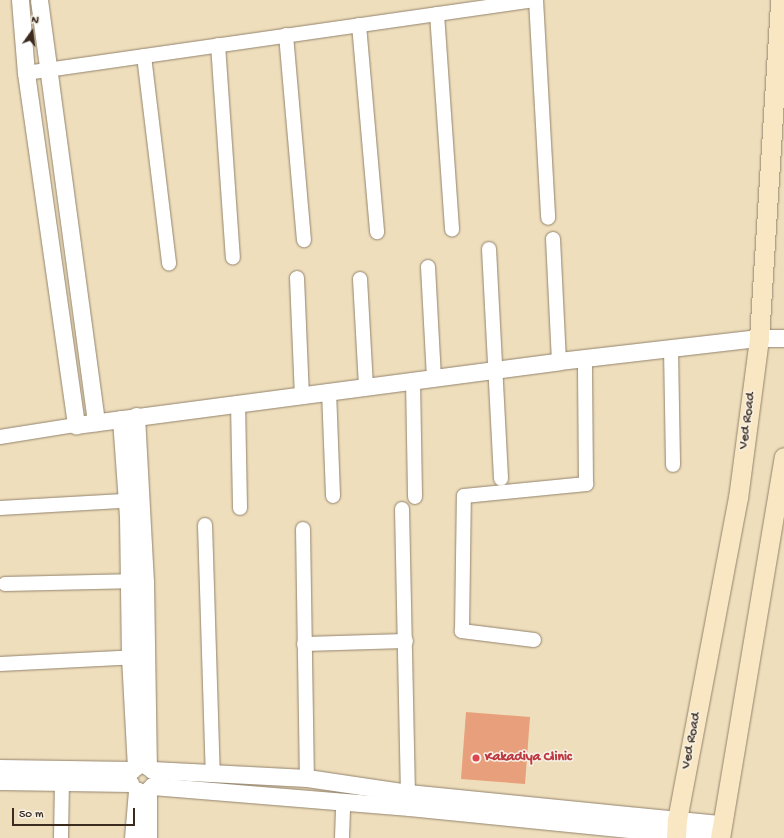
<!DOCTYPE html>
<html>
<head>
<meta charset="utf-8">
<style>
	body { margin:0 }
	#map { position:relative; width:784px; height:838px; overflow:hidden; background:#eedebc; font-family:"Gochi Hand",sans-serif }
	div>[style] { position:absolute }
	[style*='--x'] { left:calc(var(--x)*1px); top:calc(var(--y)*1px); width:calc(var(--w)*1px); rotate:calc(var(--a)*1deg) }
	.building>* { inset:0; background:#e89f7c }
	.roads { filter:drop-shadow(0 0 1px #94846d) drop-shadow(0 0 1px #94846d) }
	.minor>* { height:14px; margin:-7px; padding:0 7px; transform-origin:7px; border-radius:7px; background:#fff }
	.tertiary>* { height:17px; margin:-8.5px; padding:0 8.5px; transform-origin:8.5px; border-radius:8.5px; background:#fff }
	.secondary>* { height:19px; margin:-9.5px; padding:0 9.5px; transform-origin:9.5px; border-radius:9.5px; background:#f9e7c3 }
	.dots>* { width:11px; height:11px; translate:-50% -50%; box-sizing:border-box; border:2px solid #f7f3e8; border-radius:50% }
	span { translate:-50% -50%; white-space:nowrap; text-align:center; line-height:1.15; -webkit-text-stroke:3px #f7f3e8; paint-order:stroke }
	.street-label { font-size:14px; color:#3b2a1e }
	.health-label { font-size:14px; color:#be3a42; font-weight:700 }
	.left { translate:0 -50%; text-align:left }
	.north { position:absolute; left:12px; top:12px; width:40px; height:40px; -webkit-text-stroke:3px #f7f3e8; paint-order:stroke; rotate:14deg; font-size:11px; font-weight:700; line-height:16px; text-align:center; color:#3b2a1e }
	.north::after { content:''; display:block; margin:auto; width:14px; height:18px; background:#3b2a1e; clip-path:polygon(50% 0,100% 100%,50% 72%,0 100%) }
	.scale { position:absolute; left:12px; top:808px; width:123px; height:18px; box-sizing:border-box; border:2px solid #3b2a1e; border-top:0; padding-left:5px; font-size:12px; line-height:14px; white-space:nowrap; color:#3b2a1e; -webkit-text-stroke:3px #f7f3e8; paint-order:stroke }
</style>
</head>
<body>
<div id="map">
	<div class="building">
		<div style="clip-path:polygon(466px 712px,530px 717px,525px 784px,461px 779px)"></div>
	</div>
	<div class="roads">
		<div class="minor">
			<div style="--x:536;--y:0;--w:218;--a:86.8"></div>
			<div style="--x:437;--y:14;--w:216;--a:86"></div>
			<div style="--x:359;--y:25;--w:208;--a:85"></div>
			<div style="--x:286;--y:35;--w:206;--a:85"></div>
			<div style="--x:218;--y:45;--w:213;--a:86"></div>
			<div style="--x:144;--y:56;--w:209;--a:83.1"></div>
			<div style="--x:26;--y:73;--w:514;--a:-8.16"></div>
			<div style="--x:553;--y:239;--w:122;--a:87.2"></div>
			<div style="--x:489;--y:249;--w:230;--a:87"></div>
			<div style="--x:428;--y:267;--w:110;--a:86.9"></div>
			<div style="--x:297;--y:278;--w:117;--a:87.6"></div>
			<div style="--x:360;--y:279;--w:107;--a:86.8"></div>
			<div style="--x:671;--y:349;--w:116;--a:89"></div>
			<div style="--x:413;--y:380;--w:117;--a:89"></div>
			<div style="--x:329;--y:391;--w:105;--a:87.8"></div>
			<div style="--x:238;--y:403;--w:105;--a:88.9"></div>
			<div style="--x:0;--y:437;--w:77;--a:-9"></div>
			<div style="--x:0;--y:508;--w:137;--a:-3.3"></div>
			<div style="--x:402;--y:509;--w:284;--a:88.8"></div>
			<div style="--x:205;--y:525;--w:248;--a:88.2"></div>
			<div style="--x:303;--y:529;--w:249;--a:89.1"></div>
			<div style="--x:5;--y:584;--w:134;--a:-1.3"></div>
			<div style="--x:534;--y:640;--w:73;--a:-172.9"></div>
			<div style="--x:462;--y:631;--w:135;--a:-89.2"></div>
			<div style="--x:464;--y:496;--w:123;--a:-5.6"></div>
			<div style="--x:586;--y:484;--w:126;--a:-90.5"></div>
			<div style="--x:304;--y:644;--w:102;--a:-1.7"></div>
			<div style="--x:0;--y:664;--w:139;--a:-2.9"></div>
			<div style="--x:61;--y:838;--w:56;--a:-89"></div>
			<div style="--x:342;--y:838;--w:37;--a:-88"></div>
		</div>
		<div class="tertiary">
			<div style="--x:20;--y:0;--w:73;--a:85.3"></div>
			<div style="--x:26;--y:73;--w:356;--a:81.9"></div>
			<div style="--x:76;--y:425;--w:487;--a:-7.5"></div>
			<div style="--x:559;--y:361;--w:201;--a:-6.6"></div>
			<div style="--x:759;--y:338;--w:25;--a:0"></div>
			<div style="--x:39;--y:0;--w:426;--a:82.3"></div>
			<div style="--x:136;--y:416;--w:165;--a:86.9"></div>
			<div style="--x:145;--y:581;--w:186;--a:89.1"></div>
			<div style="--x:121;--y:419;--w:97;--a:85.9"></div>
			<div style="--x:128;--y:516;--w:141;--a:89.2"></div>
			<div style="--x:130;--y:657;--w:110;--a:86.9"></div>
			<div style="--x:0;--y:768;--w:132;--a:0.9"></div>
			<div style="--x:152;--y:770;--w:155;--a:3"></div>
			<div style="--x:307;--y:778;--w:102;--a:8.4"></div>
			<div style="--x:408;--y:793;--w:315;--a:5.7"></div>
			<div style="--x:0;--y:781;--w:130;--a:0.9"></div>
			<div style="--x:152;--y:786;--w:258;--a:4.7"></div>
			<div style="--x:409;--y:807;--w:313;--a:5.7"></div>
			<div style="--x:133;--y:838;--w:48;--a:-85.2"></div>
			<div style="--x:148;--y:838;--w:48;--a:-90"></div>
		</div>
		<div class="secondary">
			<div style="--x:676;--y:838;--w:18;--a:-87"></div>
			<div style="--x:677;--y:820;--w:328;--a:-79.3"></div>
			<div style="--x:738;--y:498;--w:161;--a:-82.5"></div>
			<div style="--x:759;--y:338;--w:339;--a:-86.4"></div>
			<div style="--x:720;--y:838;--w:386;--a:-80.5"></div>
		</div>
	</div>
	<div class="dots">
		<div style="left:476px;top:758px;background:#e0444e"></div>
	</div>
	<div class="street-label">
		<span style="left:748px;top:421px;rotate:-82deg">Ved Road</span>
		<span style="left:692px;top:741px;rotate:-79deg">Ved Road</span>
	</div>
	<div class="health-label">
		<span class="left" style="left:485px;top:758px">Kakadiya Clinic</span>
	</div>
	<div class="north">N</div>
	<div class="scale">50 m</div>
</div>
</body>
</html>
